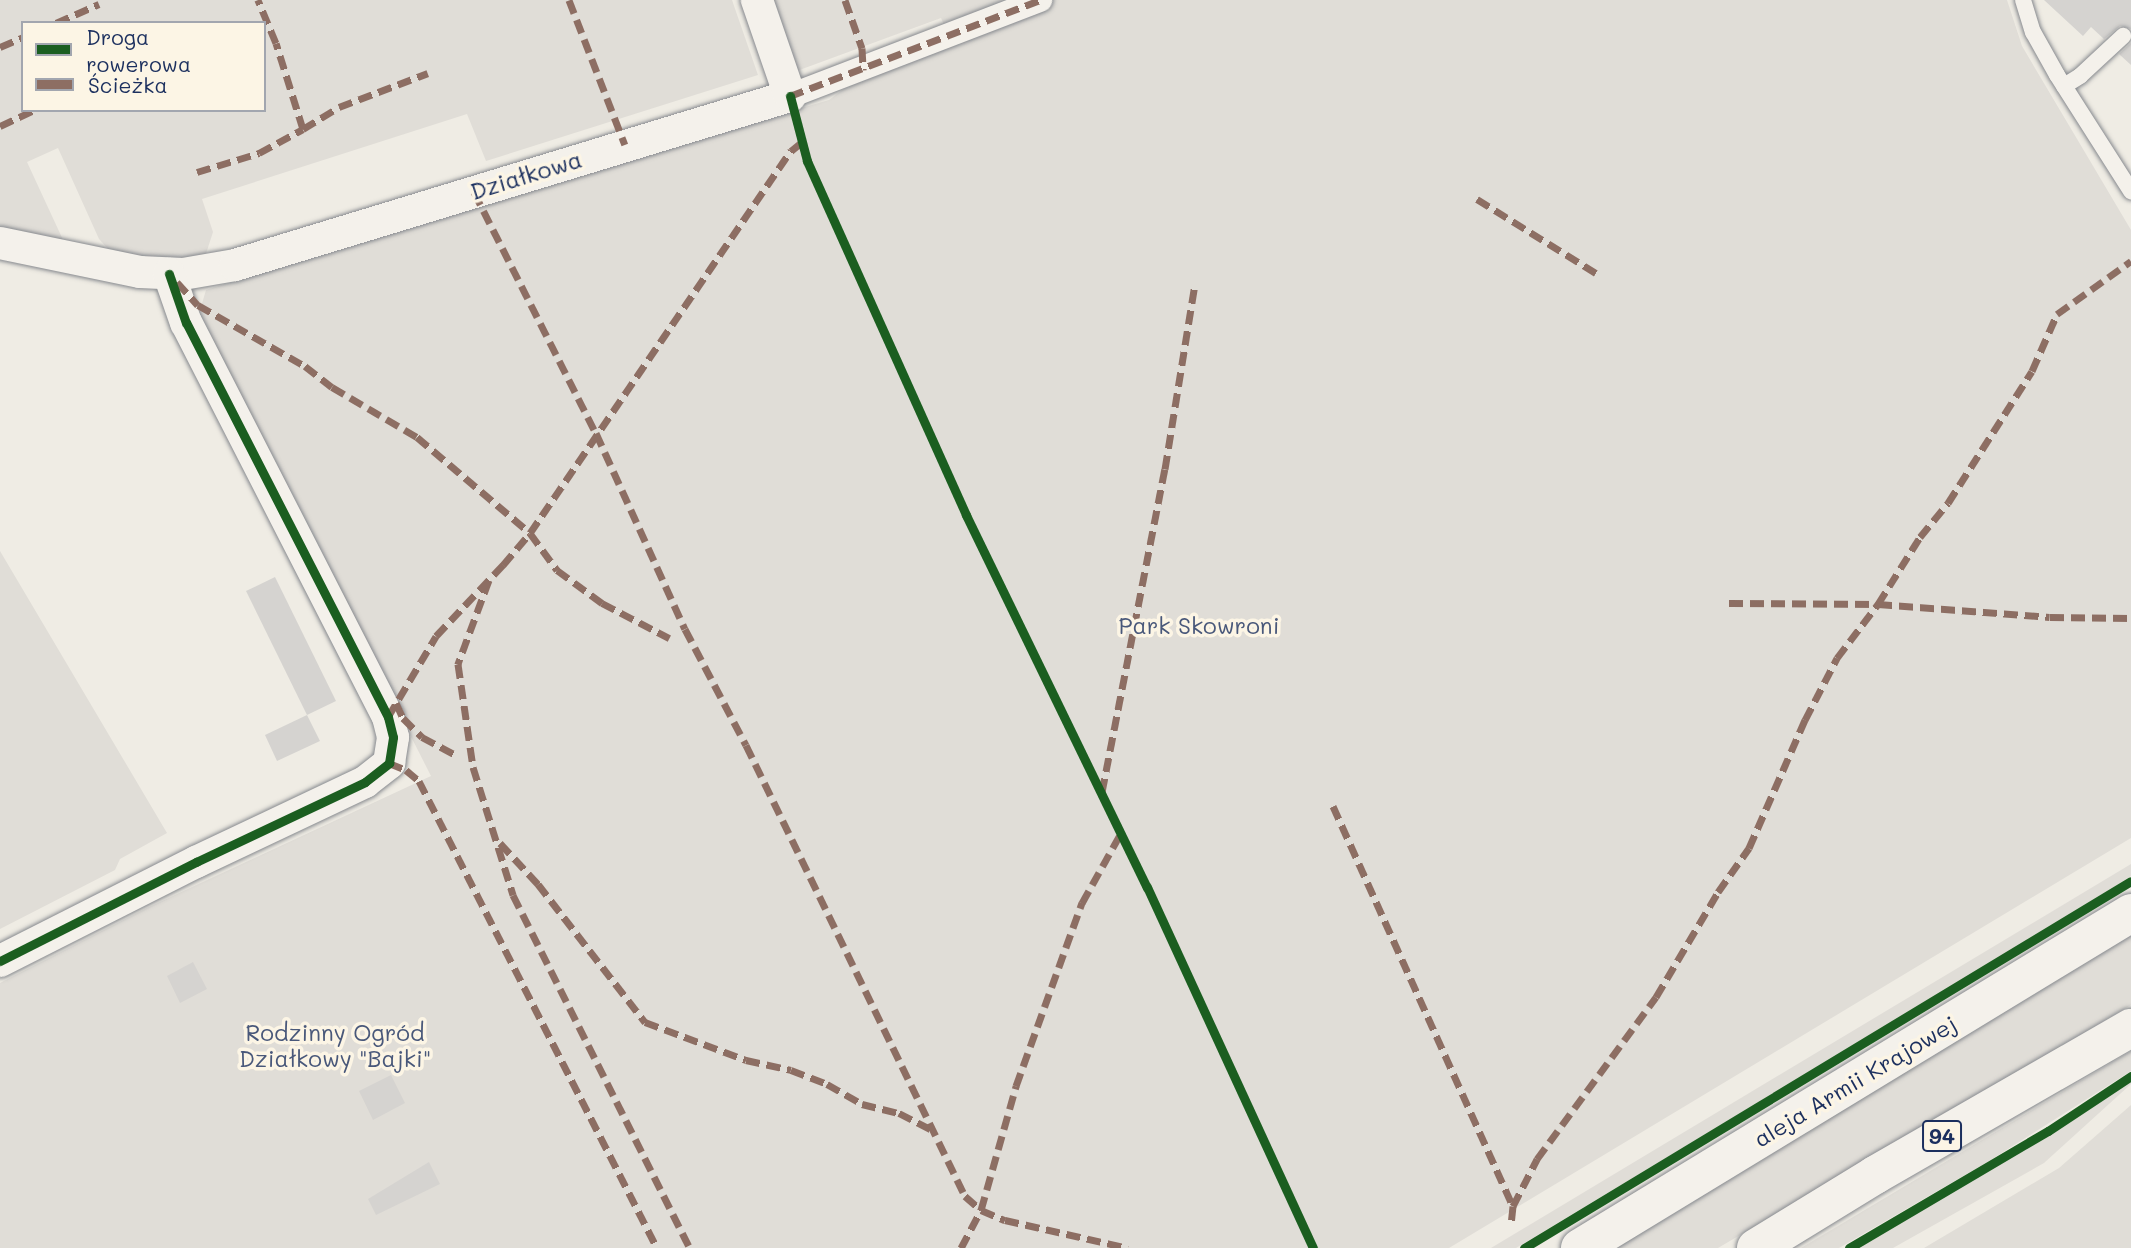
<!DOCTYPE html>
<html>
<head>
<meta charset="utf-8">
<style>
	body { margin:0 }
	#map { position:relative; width:2131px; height:1248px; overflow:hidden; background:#efece4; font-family:Mali,sans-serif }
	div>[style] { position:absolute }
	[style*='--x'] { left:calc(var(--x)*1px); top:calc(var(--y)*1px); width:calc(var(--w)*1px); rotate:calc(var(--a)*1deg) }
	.green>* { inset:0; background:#e0ddd7 }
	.building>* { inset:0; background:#d5d3d0 }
	.roads { filter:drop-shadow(0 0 2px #86898e) drop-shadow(0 0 2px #86898e) }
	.service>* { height:16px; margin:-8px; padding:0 8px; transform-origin:8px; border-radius:8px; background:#f4f1eb }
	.pedestrian>* { height:24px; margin:-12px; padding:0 12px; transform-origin:12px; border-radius:12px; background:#f4f1eb }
	.minor>* { height:32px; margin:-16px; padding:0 16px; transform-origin:16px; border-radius:16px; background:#f4f1eb }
	.primary>* { height:38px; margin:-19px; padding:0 19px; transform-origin:19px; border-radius:19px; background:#f4f1eb }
	.quiet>* { height:7px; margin-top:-3.5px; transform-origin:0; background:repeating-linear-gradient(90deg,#8d6e63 0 14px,transparent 0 21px) }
	.cycleway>* { height:9px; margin:-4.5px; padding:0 4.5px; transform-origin:4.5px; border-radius:4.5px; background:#1b5e20 }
	span { translate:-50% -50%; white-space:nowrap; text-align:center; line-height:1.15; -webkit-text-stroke:7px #fcf5e5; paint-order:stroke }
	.shield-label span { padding:2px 5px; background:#fcf5e5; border:2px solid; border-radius:5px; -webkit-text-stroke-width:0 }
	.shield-label { font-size:21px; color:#1b2f5e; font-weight:700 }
	.street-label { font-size:23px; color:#1b2f5e }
	.park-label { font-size:23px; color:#49587a }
	.legend { position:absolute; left:21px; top:21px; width:245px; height:91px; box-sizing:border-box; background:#fcf5e5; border:2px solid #a2a6af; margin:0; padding:9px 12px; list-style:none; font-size:21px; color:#1b2f5e }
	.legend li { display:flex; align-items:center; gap:14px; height:35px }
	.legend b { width:35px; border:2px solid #a2a6af }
</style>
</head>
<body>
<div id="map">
	<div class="green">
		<div style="clip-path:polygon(evenodd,0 0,732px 0,758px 75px,486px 161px,467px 114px,202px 199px,213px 232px,204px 260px,127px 258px,110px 251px,99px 239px,58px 148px,27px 162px,64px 242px,0 231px,0 0,23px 23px,264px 23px,264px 110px,23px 110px,23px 23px)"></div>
		<div style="clip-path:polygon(768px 0,2007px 0,2022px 46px,2131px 230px,2131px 838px,1449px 1248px,0 1248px,0 983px,147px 908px,431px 776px,198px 317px,206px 290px,473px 204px,829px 100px,845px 88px,953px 45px,941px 18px,794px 72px)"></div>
		<div style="clip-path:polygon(0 551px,167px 833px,120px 859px,115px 870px,0 929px)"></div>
		<div style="clip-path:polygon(2131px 864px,2131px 876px,2068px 916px,1516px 1248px,1491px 1248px)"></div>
		<div style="clip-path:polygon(2131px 933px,2131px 1005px,1718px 1248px,1610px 1248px)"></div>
		<div style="clip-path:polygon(2131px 1051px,2131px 1071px,1989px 1161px,1839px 1248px,1801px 1248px)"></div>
		<div style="clip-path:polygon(2131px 1080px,2131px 1084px,2044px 1163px,1893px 1248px,1857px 1248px,2050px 1134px)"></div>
		<div style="clip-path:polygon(2131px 1105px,2131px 1248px,1924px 1248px,2059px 1168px)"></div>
	</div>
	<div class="building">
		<div style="clip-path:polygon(2044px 0,2131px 0,2131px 29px,2120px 26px,2104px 39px,2091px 27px,2083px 36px)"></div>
		<div style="clip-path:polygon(2131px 43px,2131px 65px,2119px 54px)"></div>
		<div style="clip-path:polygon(275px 577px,336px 701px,307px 715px,246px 591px)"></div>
		<div style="clip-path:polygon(307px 715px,320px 741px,277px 761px,265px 735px)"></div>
		<div style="clip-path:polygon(193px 962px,207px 989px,180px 1003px,167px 976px)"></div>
		<div style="clip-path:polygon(391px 1075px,405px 1103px,373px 1120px,359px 1091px)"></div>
		<div style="clip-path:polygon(429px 1162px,440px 1184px,376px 1215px,368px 1199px)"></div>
	</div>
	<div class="roads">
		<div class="service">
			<div style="--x:2023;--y:0;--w:34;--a:73"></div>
			<div style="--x:2033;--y:32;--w:49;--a:60.8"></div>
			<div style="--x:2057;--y:75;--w:138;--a:57.5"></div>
			<div style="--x:2064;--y:86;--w:19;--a:-32"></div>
			<div style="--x:2080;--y:76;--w:59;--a:-42.9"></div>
		</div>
		<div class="pedestrian">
			<div style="--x:790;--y:96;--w:268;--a:-21"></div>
		</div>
		<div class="minor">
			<div style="--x:0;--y:243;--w:143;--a:11.7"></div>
			<div style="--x:140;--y:272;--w:43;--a:2.7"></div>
			<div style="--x:183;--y:274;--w:53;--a:-9.8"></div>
			<div style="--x:235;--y:265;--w:580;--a:-16.94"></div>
			<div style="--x:790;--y:96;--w:102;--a:-109"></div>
			<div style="--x:0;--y:961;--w:220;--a:-26.8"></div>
			<div style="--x:196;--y:862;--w:187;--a:-25.3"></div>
			<div style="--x:365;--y:782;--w:31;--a:-38"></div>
			<div style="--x:389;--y:763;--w:26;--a:-81"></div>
			<div style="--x:393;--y:737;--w:21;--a:-104"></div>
			<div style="--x:388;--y:717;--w:443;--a:-117.1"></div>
			<div style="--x:186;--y:323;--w:52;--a:-109.1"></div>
		</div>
		<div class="primary">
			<div style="--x:1580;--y:1248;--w:645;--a:-31.3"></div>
			<div style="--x:1756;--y:1248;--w:140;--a:-31.5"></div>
			<div style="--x:1875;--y:1175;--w:295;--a:-29.9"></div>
		</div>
	</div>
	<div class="quiet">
		<div style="--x:569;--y:0;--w:155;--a:68.9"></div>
		<div style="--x:845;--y:0;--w:51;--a:70.5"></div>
		<div style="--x:862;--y:48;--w:22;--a:87"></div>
		<div style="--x:56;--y:23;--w:47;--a:-23.8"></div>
		<div style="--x:0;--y:47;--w:25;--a:-23"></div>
		<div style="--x:792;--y:101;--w:5;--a:-112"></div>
		<div style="--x:790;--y:96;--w:268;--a:-21"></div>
		<div style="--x:0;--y:126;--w:38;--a:-25"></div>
		<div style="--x:303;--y:129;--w:42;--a:-31.4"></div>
		<div style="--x:339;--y:107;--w:95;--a:-20.9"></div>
		<div style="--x:197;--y:172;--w:65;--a:-17"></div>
		<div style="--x:259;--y:153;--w:50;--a:-28.6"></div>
		<div style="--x:303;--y:129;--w:90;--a:-107.4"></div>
		<div style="--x:276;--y:43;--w:47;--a:-112.7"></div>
		<div style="--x:474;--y:192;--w:270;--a:63.2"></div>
		<div style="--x:596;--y:433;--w:215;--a:65.6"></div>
		<div style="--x:685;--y:629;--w:131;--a:62.3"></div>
		<div style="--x:746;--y:745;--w:501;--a:64.1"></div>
		<div style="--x:965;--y:1196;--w:21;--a:41"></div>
		<div style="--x:981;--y:1210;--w:26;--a:23"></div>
		<div style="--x:1005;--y:1220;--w:126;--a:12.8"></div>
		<div style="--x:1477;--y:199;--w:140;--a:31.9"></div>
		<div style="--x:177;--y:282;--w:31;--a:48"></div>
		<div style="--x:198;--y:305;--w:123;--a:29.7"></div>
		<div style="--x:305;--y:366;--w:34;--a:38"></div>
		<div style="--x:332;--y:387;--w:99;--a:30.5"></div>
		<div style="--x:417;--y:437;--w:148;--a:40.3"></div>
		<div style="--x:530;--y:533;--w:46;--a:53.9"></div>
		<div style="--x:557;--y:570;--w:56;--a:36.3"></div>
		<div style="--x:602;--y:603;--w:76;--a:27.6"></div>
		<div style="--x:489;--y:580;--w:90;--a:110.3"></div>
		<div style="--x:458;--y:664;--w:104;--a:81.7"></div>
		<div style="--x:473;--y:767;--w:134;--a:72.6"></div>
		<div style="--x:513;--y:895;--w:395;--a:63.4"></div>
		<div style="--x:1729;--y:603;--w:149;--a:0.4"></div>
		<div style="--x:1878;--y:604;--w:172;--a:4.3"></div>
		<div style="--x:2050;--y:617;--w:81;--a:0.7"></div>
		<div style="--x:396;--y:703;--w:17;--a:65"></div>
		<div style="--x:403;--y:718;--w:27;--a:45"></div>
		<div style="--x:422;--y:737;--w:38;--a:28"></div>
		<div style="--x:388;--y:717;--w:94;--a:-59.3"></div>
		<div style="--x:436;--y:636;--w:98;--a:-46.7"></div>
		<div style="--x:503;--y:565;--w:42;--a:-49.8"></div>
		<div style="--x:530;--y:533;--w:463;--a:-55.7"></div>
		<div style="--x:791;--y:151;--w:13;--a:-39"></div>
		<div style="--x:389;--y:763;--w:18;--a:22"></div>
		<div style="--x:406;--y:770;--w:17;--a:40"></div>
		<div style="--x:419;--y:781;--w:524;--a:62.99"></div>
		<div style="--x:1102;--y:792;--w:329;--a:-79"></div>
		<div style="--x:1165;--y:469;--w:187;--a:-80.8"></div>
		<div style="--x:1333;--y:806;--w:439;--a:65.8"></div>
		<div style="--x:1513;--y:1206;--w:19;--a:96"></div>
		<div style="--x:500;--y:843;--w:56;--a:47.2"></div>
		<div style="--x:538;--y:884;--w:175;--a:52.2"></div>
		<div style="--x:645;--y:1022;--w:108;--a:20.6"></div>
		<div style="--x:746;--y:1060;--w:46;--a:12.5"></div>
		<div style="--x:791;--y:1070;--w:39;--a:21"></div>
		<div style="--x:827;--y:1084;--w:40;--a:29.7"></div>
		<div style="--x:862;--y:1104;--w:38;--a:14"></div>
		<div style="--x:899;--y:1113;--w:37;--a:27"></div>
		<div style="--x:1513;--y:1206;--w:53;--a:-62.9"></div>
		<div style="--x:1537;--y:1159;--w:201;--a:-53.7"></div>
		<div style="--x:1656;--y:997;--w:122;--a:-59.4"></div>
		<div style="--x:1718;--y:892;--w:54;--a:-54.8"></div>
		<div style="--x:1749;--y:848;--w:140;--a:-66.4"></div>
		<div style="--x:1805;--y:720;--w:70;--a:-62.7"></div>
		<div style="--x:1837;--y:658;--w:68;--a:-52.8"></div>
		<div style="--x:1878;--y:604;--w:79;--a:-57.9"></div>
		<div style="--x:1920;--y:537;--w:44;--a:-50.5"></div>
		<div style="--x:1948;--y:503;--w:156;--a:-57.5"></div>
		<div style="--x:2032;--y:371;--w:62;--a:-66.3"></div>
		<div style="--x:2057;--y:314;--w:91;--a:-35.6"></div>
		<div style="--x:961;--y:1248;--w:43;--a:-62.2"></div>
		<div style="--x:981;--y:1210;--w:129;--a:-74.2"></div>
		<div style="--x:1016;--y:1086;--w:195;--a:-70.2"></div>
		<div style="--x:1082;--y:903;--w:80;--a:-60.9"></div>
	</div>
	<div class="cycleway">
		<div style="--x:790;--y:96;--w:67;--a:75.3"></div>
		<div style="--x:807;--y:161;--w:388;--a:65.8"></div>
		<div style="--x:966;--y:515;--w:414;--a:64.1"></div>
		<div style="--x:1147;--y:887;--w:397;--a:65.3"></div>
		<div style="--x:0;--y:961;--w:220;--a:-26.8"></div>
		<div style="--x:196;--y:862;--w:187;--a:-25.3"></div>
		<div style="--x:365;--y:782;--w:31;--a:-38"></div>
		<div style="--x:389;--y:763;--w:26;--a:-81"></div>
		<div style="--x:393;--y:737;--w:21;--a:-104"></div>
		<div style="--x:388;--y:717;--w:443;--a:-117.1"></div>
		<div style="--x:186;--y:323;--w:52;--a:-109.1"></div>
		<div style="--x:1524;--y:1248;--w:709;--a:-31.16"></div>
		<div style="--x:1849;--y:1248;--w:231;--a:-30.5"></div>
		<div style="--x:2048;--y:1131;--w:100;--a:-33.5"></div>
	</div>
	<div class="shield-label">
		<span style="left:1942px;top:1136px">94</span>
	</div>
	<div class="street-label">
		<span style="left:526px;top:175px;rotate:-17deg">Działkowa</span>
		<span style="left:1855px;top:1081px;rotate:-31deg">aleja Armii Krajowej</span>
	</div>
	<div class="park-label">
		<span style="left:1199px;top:625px">Park Skowroni</span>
		<span style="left:335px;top:1045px">Rodzinny Ogród<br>Działkowy "Bajki"</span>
	</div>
	<ul class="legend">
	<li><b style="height:9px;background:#1b5e20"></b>Droga rowerowa</li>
	<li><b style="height:9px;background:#8d6e63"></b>Ścieżka</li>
	</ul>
</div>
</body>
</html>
